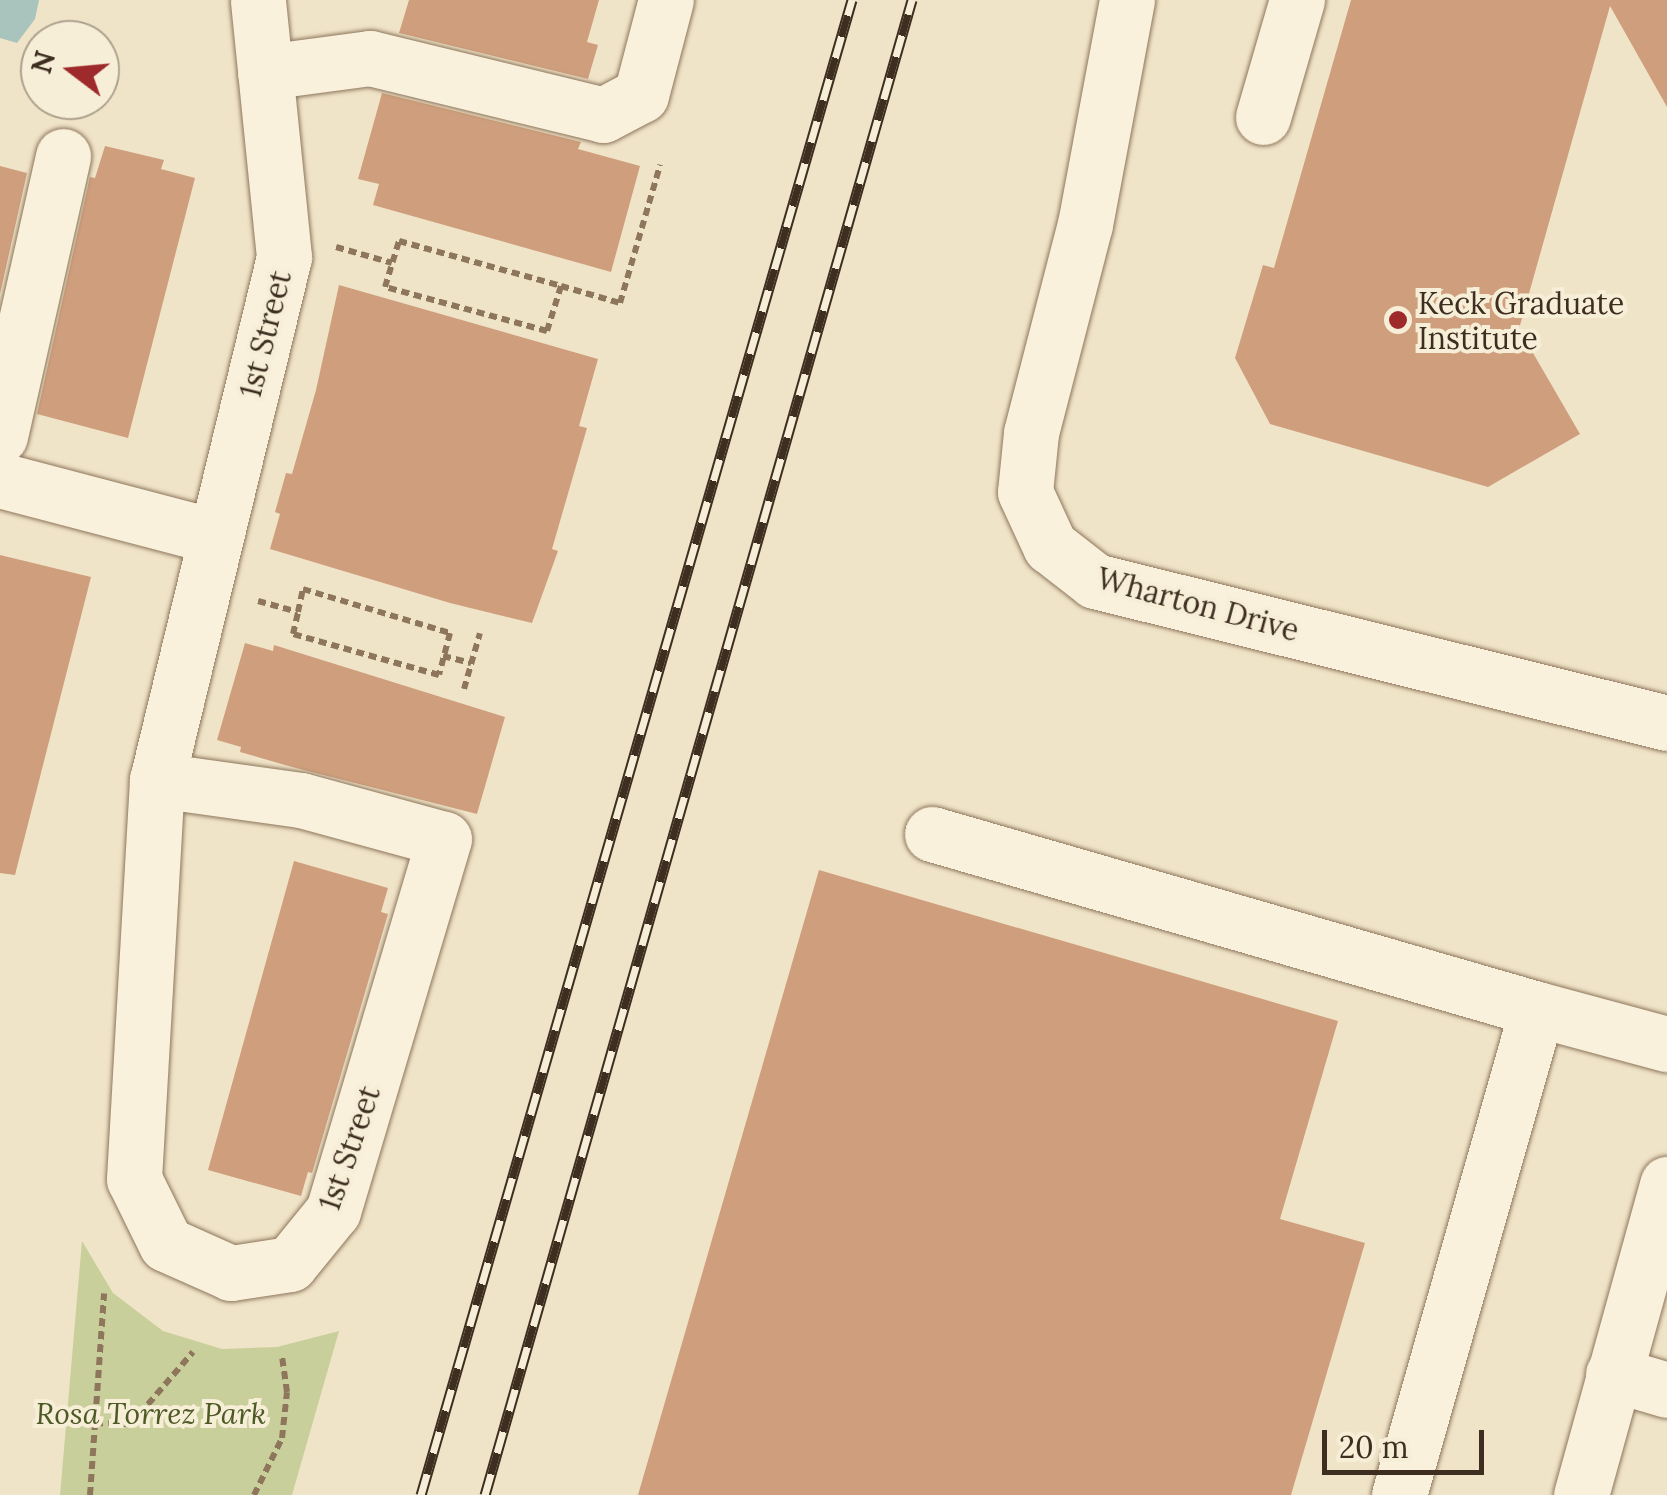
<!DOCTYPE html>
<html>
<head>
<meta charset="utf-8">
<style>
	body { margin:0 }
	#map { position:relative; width:1667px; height:1495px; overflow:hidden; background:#f0e4c8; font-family:Lora,serif }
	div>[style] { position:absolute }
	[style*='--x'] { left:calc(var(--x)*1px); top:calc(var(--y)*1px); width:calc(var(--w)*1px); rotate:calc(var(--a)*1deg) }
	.green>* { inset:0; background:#c9cf9b }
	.water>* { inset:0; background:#a9c4bc }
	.building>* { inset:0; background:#cf9f7d }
	.path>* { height:6px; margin-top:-3px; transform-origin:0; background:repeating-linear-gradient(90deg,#8d765c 0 8px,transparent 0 13px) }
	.roads { filter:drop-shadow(0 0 2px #8d765c) drop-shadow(0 0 2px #8d765c) }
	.minor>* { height:55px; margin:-27.5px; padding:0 27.5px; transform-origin:27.5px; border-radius:27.5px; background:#faf1dc }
	.rail>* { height:11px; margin-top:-5.5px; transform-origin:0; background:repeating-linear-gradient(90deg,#f7eed8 0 22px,#3d2e20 0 44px); box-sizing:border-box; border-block:2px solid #3d2e20 }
	.dots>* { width:28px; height:28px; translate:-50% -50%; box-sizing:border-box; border:5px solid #f7eed8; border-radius:50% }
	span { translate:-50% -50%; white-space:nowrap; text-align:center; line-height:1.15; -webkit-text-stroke:8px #f7eed8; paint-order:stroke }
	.poi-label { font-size:30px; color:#3d2e20 }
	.left { translate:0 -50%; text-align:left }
	.street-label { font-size:30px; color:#3d2e20 }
	.park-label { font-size:30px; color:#4d5a26; font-style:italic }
	.north { position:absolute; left:20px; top:20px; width:100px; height:100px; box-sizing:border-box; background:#f7eed8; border:2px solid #ada18e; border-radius:50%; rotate:286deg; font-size:28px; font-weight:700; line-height:40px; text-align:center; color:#3d2e20 }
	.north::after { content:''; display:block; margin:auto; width:35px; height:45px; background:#9e2a2b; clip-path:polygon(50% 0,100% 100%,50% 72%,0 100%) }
	.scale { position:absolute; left:1322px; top:1430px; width:162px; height:45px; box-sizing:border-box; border:5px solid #3d2e20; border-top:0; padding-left:12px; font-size:30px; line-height:35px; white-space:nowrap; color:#3d2e20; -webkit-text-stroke:8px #f7eed8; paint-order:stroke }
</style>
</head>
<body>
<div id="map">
	<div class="green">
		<div style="clip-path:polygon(82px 1241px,113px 1293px,163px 1331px,222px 1349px,277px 1347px,339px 1331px,292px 1495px,60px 1495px)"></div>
	</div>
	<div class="water">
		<div style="clip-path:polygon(0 0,39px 0,35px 19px,17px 43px,0 38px)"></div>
	</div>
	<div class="building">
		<div style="clip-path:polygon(409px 0,599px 0,587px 42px,598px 45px,588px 79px,399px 33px)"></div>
		<div style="clip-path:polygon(1351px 0,1667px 0,1667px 107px,1610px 6px,1519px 329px,1580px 434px,1488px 487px,1270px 424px,1235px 358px,1263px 265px,1274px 268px)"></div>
		<div style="clip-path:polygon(382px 93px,581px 142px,578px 149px,640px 166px,611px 272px,373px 205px,379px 184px,358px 179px)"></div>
		<div style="clip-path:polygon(105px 146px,164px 160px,161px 169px,195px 178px,128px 438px,37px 414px,90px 177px,95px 178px)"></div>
		<div style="clip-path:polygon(0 166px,27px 173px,0 294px)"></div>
		<div style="clip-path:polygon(339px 285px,598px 359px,579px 426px,587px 428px,552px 549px,558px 551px,532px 623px,450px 603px,270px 549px,280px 514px,275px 512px,286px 473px,292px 474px,316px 390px)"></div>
		<div style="clip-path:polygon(0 555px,91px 577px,15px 875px,0 873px)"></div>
		<div style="clip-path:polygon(245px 643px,273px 651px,274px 645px,505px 717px,477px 814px,292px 767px,240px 752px,241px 747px,217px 740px)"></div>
		<div style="clip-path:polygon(294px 861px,388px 888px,381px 912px,388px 914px,312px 1173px,308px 1172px,301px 1196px,208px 1170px)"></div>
		<div style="clip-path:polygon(819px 870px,1338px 1021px,1280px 1219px,1365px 1243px,1291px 1495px,638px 1495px)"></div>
	</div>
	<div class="path">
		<div style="--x:399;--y:241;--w:168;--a:15.5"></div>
		<div style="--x:561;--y:286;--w:47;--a:107.3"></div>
		<div style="--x:547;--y:331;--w:168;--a:-164.8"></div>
		<div style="--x:385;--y:287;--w:48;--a:-73.1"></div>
		<div style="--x:336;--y:247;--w:58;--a:15.9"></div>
		<div style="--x:561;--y:286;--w:61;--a:16.1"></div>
		<div style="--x:620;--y:303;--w:144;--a:-73.8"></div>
		<div style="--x:258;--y:601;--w:41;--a:15.4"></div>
		<div style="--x:298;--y:612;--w:24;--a:-78"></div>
		<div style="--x:303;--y:589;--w:153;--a:16.7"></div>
		<div style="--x:450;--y:633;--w:43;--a:104.7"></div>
		<div style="--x:439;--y:675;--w:152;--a:-164.3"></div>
		<div style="--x:293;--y:634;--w:23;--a:-77"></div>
		<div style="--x:443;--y:656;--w:29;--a:14"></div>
		<div style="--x:464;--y:689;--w:58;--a:-74.1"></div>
		<div style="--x:95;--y:1423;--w:36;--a:2"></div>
		<div style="--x:131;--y:1424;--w:95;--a:-49.3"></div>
		<div style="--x:90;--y:1495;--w:202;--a:-86"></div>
		<div style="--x:254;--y:1495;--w:64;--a:-63.8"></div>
		<div style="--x:282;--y:1438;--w:46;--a:-83.8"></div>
		<div style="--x:287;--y:1392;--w:35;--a:-98"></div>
	</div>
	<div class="roads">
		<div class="minor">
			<div style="--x:1127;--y:0;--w:228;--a:100.6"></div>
			<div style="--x:1085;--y:224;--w:216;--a:104.5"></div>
			<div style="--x:1031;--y:433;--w:59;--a:95.8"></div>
			<div style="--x:1025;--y:492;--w:60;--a:65.2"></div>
			<div style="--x:1050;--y:546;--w:57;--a:37.9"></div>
			<div style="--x:1095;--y:581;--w:589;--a:13.94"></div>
			<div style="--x:265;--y:72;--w:106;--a:-7.6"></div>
			<div style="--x:370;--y:58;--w:240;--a:13.7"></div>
			<div style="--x:603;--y:115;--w:43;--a:-27.8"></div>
			<div style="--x:641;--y:95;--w:98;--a:-75.3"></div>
			<div style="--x:1263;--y:117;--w:122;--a:-73.8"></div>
			<div style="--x:0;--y:436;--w:287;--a:-77.3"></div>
			<div style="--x:0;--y:480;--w:221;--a:14.7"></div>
			<div style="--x:157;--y:780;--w:145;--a:7.9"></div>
			<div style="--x:301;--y:800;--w:148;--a:15.3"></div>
			<div style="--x:444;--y:839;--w:388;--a:106.6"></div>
			<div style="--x:333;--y:1211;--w:68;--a:129.1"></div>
			<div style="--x:290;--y:1264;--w:60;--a:171.3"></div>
			<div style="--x:231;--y:1273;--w:71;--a:-156"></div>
			<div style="--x:166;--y:1244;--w:72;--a:-116.2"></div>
			<div style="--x:134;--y:1179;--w:400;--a:-86.7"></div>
			<div style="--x:157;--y:780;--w:538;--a:-76.35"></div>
			<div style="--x:284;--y:257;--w:258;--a:-95.8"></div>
			<div style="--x:932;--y:834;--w:630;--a:16.13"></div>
			<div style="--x:1613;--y:1374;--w:56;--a:16.5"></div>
			<div style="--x:1399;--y:1495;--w:505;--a:-74.15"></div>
			<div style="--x:1537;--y:1009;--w:135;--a:15.1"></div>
			<div style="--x:1581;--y:1495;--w:323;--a:-74.5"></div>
		</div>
	</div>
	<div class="rail">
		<div style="--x:421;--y:1495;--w:1556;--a:-73.92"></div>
		<div style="--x:485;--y:1495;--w:1555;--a:-74.06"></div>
	</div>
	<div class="dots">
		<div style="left:1398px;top:320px;background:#9e2a2b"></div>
	</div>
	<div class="poi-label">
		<span class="left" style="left:1418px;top:320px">Keck Graduate<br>Institute</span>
	</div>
	<div class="street-label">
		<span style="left:265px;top:334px;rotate:-76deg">1st Street</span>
		<span style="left:1198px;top:604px;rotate:15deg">Wharton Drive</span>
		<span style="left:349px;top:1148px;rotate:-71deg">1st Street</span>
	</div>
	<div class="park-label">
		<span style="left:151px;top:1413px">Rosa Torrez Park</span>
	</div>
	<div class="north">N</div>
	<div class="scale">20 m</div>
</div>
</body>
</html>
